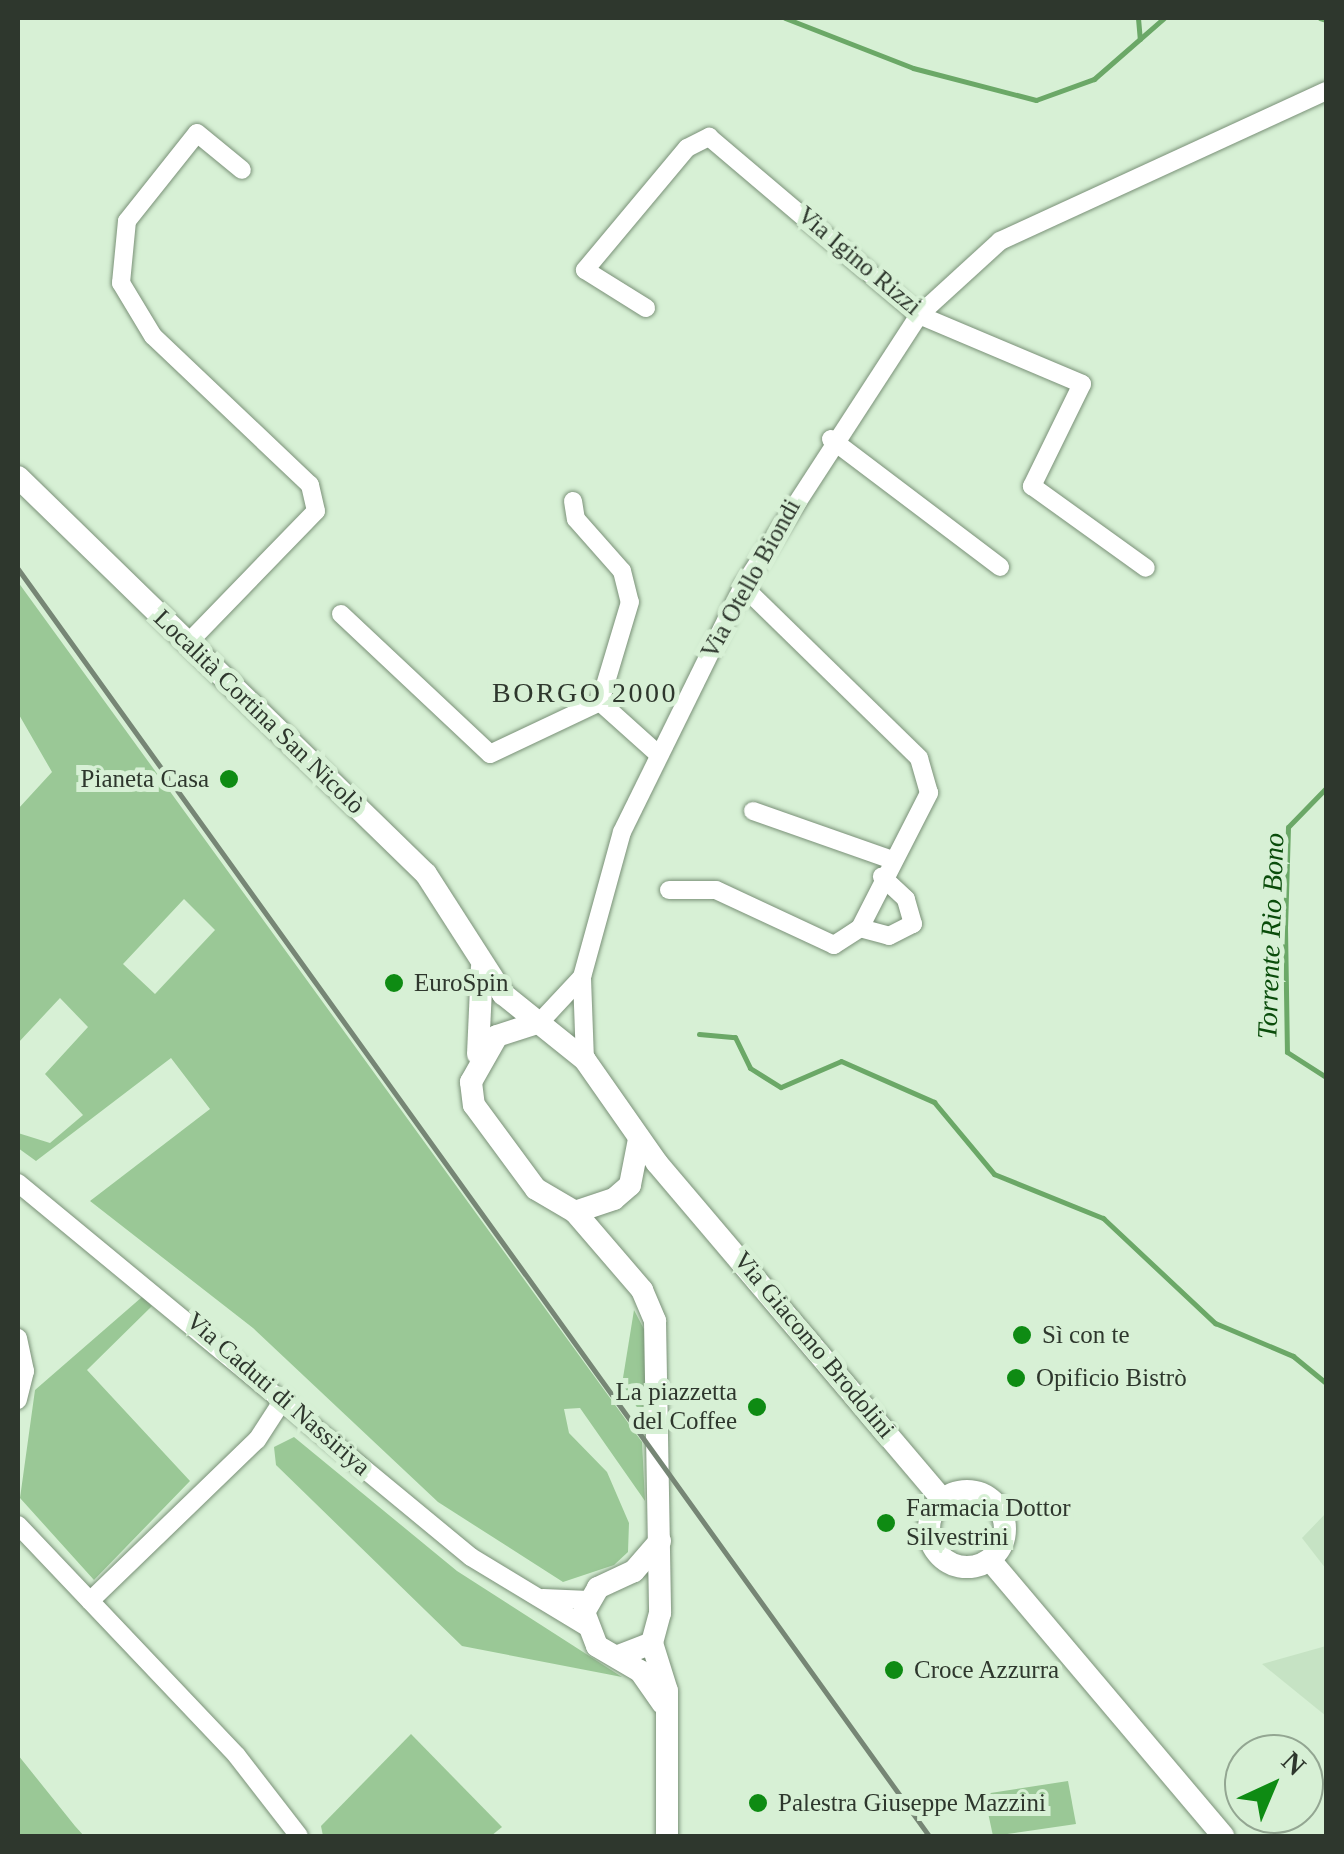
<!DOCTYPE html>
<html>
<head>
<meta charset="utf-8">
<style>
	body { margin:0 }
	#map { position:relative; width:1344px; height:1854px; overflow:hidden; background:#d7f0d5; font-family:Georgia,serif }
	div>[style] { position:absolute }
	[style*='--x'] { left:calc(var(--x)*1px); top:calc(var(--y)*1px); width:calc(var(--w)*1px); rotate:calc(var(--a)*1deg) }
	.built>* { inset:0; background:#c6e3c4 }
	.green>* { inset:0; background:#9ac896 }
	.stream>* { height:5px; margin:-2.5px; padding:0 2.5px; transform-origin:2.5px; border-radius:2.5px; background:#6ba867 }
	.roads { filter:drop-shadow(0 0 2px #7a9178) drop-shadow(0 0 2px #7a9178) }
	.minor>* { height:18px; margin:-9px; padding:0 9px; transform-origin:9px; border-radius:9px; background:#fff }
	.major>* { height:22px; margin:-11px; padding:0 11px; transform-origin:11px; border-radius:11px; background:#fff }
	.major>.ring { margin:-11px; padding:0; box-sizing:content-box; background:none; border:22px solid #fff; border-radius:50% }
	.rail>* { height:5px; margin:-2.5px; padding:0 2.5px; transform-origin:2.5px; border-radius:2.5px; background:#768675 }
	.dots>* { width:28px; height:28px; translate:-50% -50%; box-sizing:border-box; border:5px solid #d7f0d5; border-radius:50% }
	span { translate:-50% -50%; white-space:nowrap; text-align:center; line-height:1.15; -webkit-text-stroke:10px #d7f0d5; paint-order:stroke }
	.street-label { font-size:25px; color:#2e372d }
	.poi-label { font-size:25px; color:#2e372d }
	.right { translate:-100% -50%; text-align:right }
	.left { translate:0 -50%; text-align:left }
	.neighbourhood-label { font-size:28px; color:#2e372d; letter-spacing:2.5px }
	.water-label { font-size:28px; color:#0a4c0b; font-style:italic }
	.frame { position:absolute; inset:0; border:20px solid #2e372d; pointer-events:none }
	.north { position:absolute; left:1224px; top:1734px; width:100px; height:100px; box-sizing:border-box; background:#d7f0d5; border:2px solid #93a692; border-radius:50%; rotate:44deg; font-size:28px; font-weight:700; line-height:40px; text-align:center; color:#2e372d }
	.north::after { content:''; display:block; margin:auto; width:35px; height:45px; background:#0e8b13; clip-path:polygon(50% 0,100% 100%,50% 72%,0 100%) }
</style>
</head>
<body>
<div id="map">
	<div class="built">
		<div style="clip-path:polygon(1326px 1513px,1326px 1569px,1302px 1538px)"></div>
		<div style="clip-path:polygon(1326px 1646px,1326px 1716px,1262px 1664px)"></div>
	</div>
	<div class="green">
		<div style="clip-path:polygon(evenodd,18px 582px,642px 1442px,645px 1501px,580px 1408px,564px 1409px,569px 1433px,607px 1472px,629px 1523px,628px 1552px,614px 1565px,563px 1582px,438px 1502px,253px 1328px,90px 1201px,210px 1109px,171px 1058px,36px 1161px,18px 1148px,18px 1133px,50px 1143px,83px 1115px,45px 1074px,88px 1027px,60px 998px,18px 1043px,18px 809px,52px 772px,18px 713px,18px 582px,184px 899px,215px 930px,155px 994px,123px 964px,184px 899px)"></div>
		<div style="clip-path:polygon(142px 1297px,152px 1306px,87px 1370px,190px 1481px,94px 1580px,20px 1498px,35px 1390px)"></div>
		<div style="clip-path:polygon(634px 1310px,646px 1333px,649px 1426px,622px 1384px)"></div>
		<div style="clip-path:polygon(294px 1437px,457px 1571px,622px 1677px,462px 1646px,276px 1465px,274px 1447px)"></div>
		<div style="clip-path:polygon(411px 1734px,502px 1827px,491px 1836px,323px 1836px,321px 1826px)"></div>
		<div style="clip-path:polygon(18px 1755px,75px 1826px,84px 1836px,18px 1836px)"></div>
		<div style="clip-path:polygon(1068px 1781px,1076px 1824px,993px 1836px,984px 1794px)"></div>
	</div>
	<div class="stream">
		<div style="--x:785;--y:18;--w:137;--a:21.3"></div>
		<div style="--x:913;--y:68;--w:127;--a:14.6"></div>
		<div style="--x:1036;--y:100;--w:62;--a:-19.9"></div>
		<div style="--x:1094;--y:79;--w:93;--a:-41.1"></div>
		<div style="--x:1138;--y:18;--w:21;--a:85"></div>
		<div style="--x:1320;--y:18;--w:6;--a:18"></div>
		<div style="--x:1326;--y:788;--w:54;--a:134.3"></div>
		<div style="--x:1288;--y:827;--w:100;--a:91.7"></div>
		<div style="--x:1285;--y:927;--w:125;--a:89.1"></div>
		<div style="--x:1287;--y:1052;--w:46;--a:32.7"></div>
		<div style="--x:699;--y:1034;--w:36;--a:5"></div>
		<div style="--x:735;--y:1037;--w:34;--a:64"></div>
		<div style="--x:750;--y:1068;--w:36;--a:32"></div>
		<div style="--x:781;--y:1087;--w:65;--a:-23.4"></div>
		<div style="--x:841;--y:1061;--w:102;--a:23.8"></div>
		<div style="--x:934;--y:1102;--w:94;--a:50.2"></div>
		<div style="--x:994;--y:1174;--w:118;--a:22"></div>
		<div style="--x:1103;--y:1218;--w:154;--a:43.2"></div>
		<div style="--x:1215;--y:1323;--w:85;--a:22.9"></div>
		<div style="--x:1293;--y:1356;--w:43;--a:39.3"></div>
	</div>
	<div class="roads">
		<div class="minor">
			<div style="--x:646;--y:308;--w:72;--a:-148.1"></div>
			<div style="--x:585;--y:270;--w:159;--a:-50.1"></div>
			<div style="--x:687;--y:148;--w:25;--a:-27"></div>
			<div style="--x:709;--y:137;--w:275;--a:40.3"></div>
			<div style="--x:919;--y:315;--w:177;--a:22.9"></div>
			<div style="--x:1082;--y:384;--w:114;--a:116.1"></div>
			<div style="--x:1032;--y:486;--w:140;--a:35.7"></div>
			<div style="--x:831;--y:439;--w:212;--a:37.1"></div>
			<div style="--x:573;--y:501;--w:18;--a:81"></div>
			<div style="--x:576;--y:519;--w:69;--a:48.5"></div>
			<div style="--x:622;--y:571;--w:32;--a:76"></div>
			<div style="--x:630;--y:602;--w:104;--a:106.7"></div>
			<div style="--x:600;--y:702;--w:78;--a:41.9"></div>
			<div style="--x:341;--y:614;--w:204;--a:43.2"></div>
			<div style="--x:490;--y:754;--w:122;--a:-25.3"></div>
			<div style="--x:187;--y:644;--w:185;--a:-45.9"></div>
			<div style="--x:316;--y:511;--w:27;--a:-103"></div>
			<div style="--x:310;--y:485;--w:216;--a:-136.5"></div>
			<div style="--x:153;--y:336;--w:62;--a:-121.1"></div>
			<div style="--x:121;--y:283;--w:62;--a:-84.5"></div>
			<div style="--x:127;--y:221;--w:112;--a:-51.5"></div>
			<div style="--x:197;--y:133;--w:58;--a:39.4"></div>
			<div style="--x:753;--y:811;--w:147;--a:19.4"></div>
			<div style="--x:669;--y:890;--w:47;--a:0"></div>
			<div style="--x:716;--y:890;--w:130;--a:25"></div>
			<div style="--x:834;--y:945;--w:31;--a:-33"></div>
			<div style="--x:860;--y:928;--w:152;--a:-62.9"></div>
			<div style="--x:929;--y:793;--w:36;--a:-106"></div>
			<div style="--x:919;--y:758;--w:246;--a:-135.7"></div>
			<div style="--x:860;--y:928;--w:30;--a:15"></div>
			<div style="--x:889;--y:936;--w:27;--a:-27"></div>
			<div style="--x:913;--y:924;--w:26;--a:-106"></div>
			<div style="--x:906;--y:899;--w:33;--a:-137"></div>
			<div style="--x:540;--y:1022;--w:62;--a:-47"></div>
			<div style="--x:585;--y:1060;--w:83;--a:-92.1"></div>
			<div style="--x:582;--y:977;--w:150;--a:-74.6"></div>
			<div style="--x:622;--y:832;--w:274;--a:-63.8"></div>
			<div style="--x:743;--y:586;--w:323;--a:-57"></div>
			<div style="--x:919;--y:315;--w:110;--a:-42.4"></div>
			<div style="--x:1000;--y:241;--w:359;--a:-24.7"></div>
			<div style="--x:18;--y:1183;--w:587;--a:39.54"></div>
			<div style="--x:471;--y:1557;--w:133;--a:31.2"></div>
			<div style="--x:18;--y:1338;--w:34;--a:78"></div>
			<div style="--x:25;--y:1371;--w:30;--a:104"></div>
			<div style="--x:18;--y:1525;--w:318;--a:46.5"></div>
			<div style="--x:237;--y:1756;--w:101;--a:52.2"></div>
			<div style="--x:543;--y:1598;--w:46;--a:2.5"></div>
			<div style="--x:90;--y:1601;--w:232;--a:-44"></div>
			<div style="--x:257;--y:1440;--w:48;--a:-57"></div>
		</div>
		<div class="major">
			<div style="--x:18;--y:477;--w:569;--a:44.22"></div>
			<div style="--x:426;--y:874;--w:143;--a:57.3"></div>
			<div style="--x:503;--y:994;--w:105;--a:38.8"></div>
			<div style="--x:585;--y:1060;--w:126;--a:55"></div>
			<div style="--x:657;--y:1163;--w:441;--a:49.7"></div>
			<div style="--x:540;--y:1022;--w:45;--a:162"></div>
			<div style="--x:497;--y:1036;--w:53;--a:119.5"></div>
			<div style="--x:471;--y:1082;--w:23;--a:83"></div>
			<div style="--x:474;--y:1105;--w:104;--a:53.6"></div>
			<div style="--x:536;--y:1189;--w:45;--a:30.5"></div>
			<div style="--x:575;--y:1212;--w:41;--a:-18.4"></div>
			<div style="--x:614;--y:1199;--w:21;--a:-41"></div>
			<div style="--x:630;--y:1185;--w:47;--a:-78.9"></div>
			<div style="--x:478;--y:1054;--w:87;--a:-87.4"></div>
			<div style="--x:575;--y:1212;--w:103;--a:49.3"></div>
			<div style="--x:642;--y:1290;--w:34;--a:67"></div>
			<div style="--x:655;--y:1321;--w:292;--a:89"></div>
			<div style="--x:660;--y:1613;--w:31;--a:105"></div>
			<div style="--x:652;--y:1643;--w:36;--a:159"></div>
			<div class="ring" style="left:929px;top:1491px;width:54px;height:54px"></div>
			<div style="--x:660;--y:1541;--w:40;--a:131"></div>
			<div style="--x:634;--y:1571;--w:40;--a:155"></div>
			<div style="--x:598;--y:1588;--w:28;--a:120"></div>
			<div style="--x:584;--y:1612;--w:36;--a:69"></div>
			<div style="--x:597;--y:1646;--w:50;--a:30.2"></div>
			<div style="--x:640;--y:1671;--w:39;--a:55"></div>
			<div style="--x:990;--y:1560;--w:361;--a:49.8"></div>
			<div style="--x:652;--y:1643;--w:50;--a:72.6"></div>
			<div style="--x:667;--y:1691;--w:145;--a:90"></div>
		</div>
	</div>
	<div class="rail">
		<div style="--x:18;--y:569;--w:1561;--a:54.28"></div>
	</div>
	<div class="dots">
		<div style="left:229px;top:779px;background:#0e8b13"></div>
		<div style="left:394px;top:983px;background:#0e8b13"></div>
		<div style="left:1022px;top:1335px;background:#0e8b13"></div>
		<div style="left:1016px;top:1378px;background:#0e8b13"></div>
		<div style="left:757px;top:1407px;background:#0e8b13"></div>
		<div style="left:886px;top:1523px;background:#0e8b13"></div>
		<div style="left:894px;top:1670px;background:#0e8b13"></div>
		<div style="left:758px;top:1803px;background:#0e8b13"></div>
	</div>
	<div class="street-label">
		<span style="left:859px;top:261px;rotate:40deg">Via Igino Rizzi</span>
		<span style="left:751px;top:579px;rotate:-61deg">Via Otello Biondi</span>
		<span style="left:259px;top:712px;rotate:44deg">Località Cortina San Nicolò</span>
		<span style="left:814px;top:1345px;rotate:50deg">Via Giacomo Brodolini</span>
		<span style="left:278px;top:1394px;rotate:41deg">Via Caduti di Nassiriya</span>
	</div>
	<div class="poi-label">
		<span class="right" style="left:209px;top:779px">Pianeta Casa</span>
		<span class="left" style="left:414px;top:983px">EuroSpin</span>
		<span class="left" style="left:1042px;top:1335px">Sì con te</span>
		<span class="left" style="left:1036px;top:1378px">Opificio Bistrò</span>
		<span class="right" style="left:737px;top:1407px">La piazzetta<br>del Coffee</span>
		<span class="left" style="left:906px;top:1523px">Farmacia Dottor<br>Silvestrini</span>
		<span class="left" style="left:914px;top:1670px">Croce Azzurra</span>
		<span class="left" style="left:778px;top:1803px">Palestra Giuseppe Mazzini</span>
	</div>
	<div class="neighbourhood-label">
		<span style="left:585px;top:693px">BORGO 2000</span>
	</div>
	<div class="water-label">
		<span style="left:1271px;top:936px;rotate:-88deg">Torrente Rio Bono</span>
	</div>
	<div class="frame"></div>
	<div class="north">N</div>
</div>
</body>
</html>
